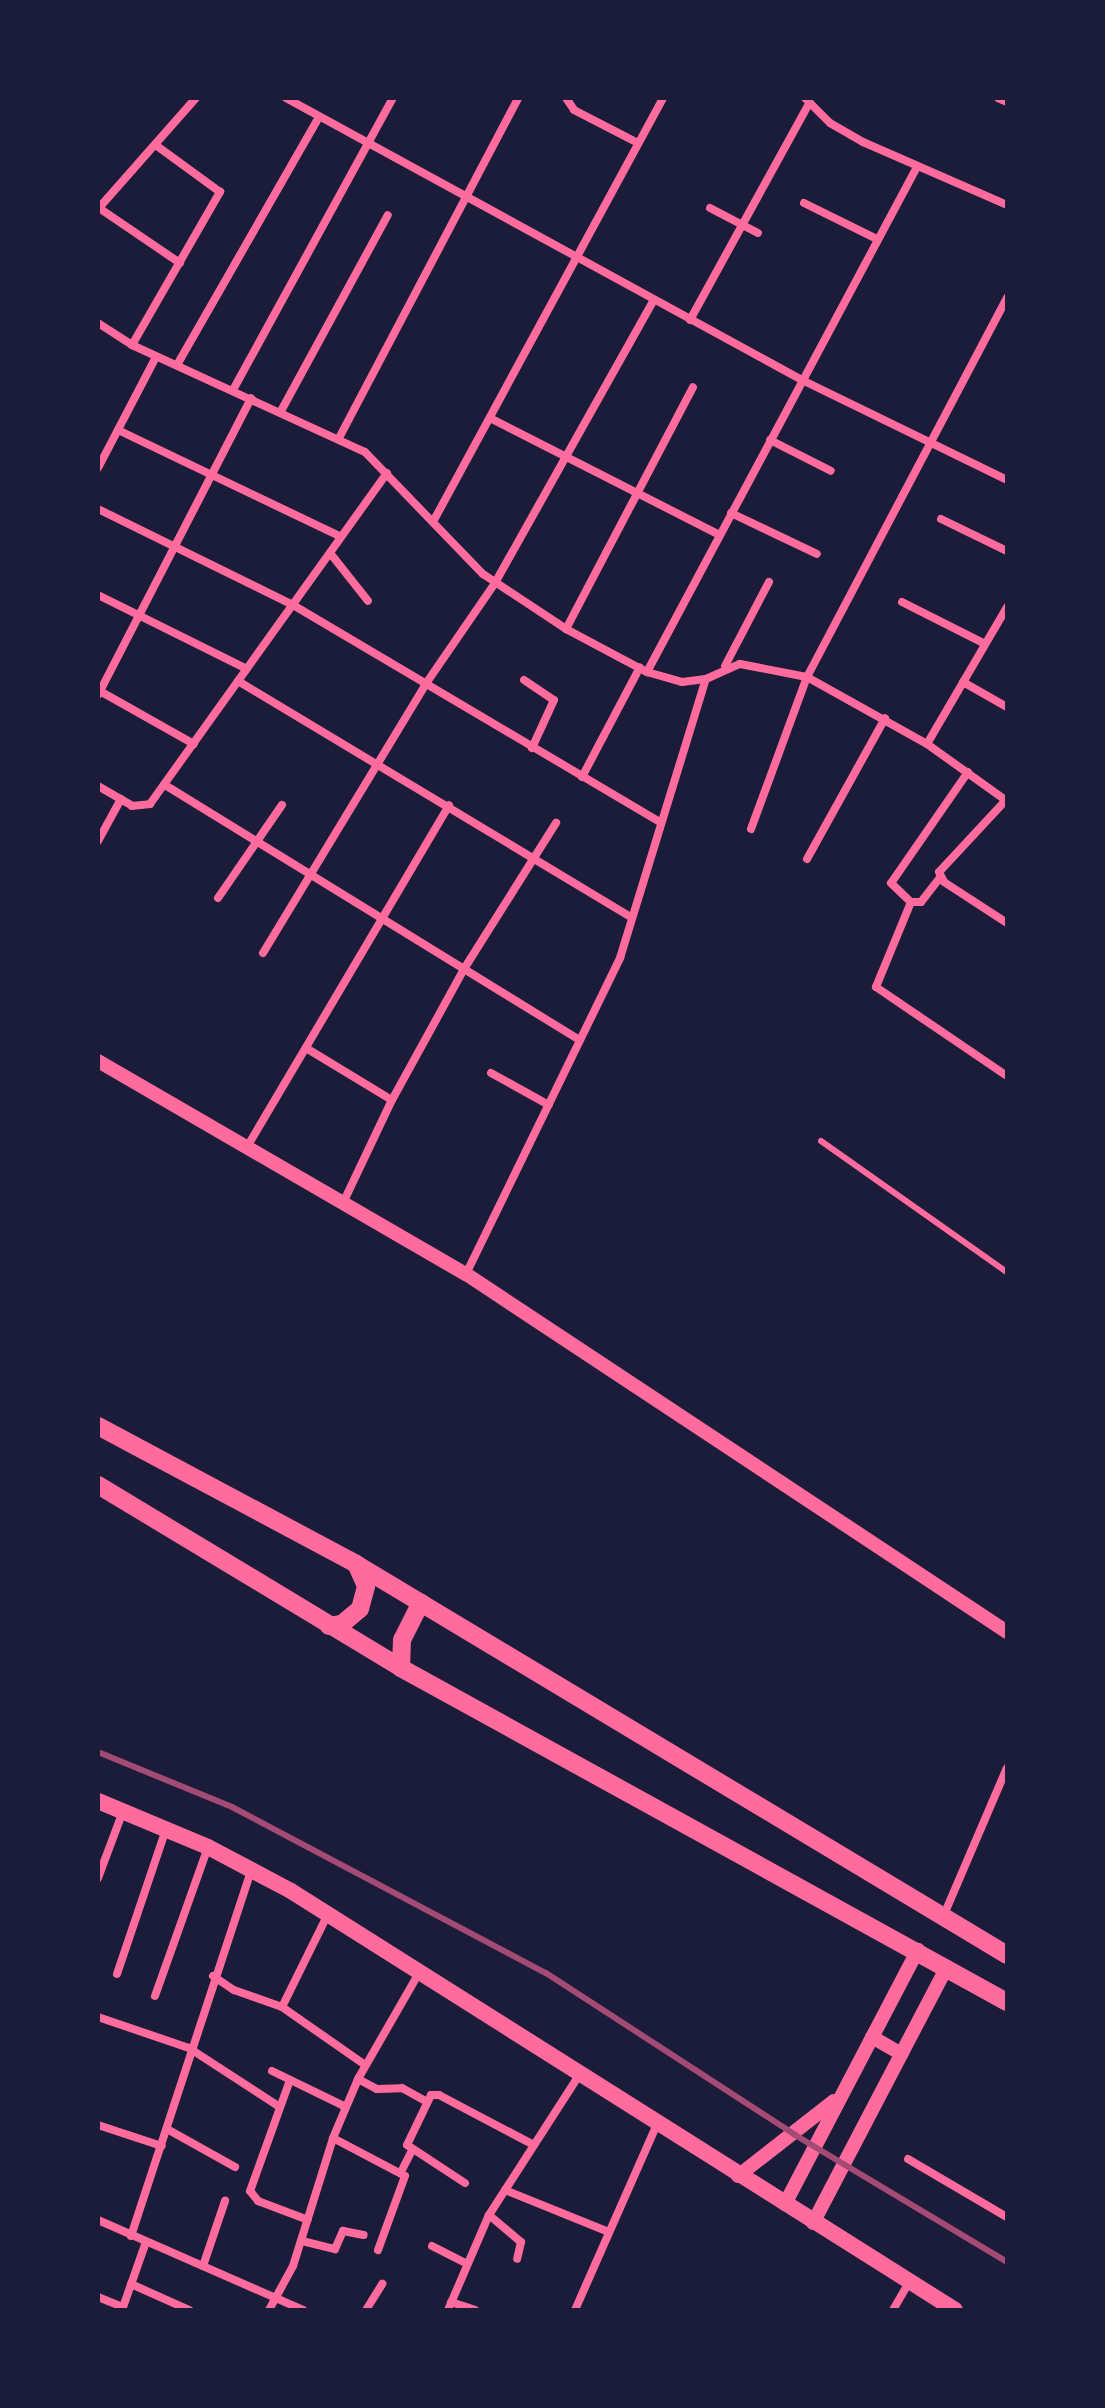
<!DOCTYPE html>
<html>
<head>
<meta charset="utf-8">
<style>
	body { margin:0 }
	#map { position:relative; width:1105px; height:2408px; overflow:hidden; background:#1b1b3a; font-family:Inter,sans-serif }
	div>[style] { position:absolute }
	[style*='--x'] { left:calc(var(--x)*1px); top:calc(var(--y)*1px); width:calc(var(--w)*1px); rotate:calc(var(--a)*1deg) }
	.service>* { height:6px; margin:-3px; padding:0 3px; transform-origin:3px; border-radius:3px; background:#ff6b9d }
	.minor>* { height:8px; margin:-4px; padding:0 4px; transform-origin:4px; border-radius:4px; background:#ff6b9d }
	.tertiary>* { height:14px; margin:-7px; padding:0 7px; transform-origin:7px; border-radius:7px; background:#ff6b9d }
	.secondary>* { height:16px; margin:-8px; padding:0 8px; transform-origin:8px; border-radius:8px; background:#ff6b9d }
	.primary>* { height:18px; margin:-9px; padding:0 9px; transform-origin:9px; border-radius:9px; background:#ff6b9d }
	.rail>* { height:6px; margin:-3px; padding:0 3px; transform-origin:3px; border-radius:3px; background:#a44b75 }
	span { translate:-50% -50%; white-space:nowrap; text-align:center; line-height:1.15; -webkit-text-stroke:6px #1b1b3a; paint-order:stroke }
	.frame { position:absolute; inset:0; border:100px solid #1b1b3a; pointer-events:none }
</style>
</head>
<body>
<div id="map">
	<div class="service">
		<div style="--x:821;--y:1141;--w:228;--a:35.2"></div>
	</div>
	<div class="minor">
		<div style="--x:286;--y:98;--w:588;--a:28.66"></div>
		<div style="--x:802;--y:380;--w:228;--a:26"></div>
		<div style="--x:566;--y:98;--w:14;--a:56"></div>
		<div style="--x:574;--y:110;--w:72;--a:27.3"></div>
		<div style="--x:805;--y:98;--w:35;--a:45"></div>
		<div style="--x:830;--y:123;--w:38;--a:30"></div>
		<div style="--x:863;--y:142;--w:157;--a:23.6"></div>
		<div style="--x:998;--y:98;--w:10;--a:24"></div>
		<div style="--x:804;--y:203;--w:81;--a:26.3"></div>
		<div style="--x:99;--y:208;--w:98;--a:34.2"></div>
		<div style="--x:710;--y:208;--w:54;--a:27.5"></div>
		<div style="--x:98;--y:209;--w:148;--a:-48.6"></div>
		<div style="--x:690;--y:320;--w:245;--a:-61.2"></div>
		<div style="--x:98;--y:323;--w:40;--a:32.9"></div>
		<div style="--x:132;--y:345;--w:256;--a:24.7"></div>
		<div style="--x:365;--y:452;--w:170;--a:46"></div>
		<div style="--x:483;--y:574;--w:100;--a:33.5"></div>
		<div style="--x:566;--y:629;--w:92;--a:28"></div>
		<div style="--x:647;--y:672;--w:36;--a:16"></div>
		<div style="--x:682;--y:682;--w:24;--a:-7"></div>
		<div style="--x:706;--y:679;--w:37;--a:-24"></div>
		<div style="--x:740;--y:664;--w:68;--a:11"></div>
		<div style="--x:807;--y:677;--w:137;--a:29.2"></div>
		<div style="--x:927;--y:744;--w:98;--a:35.5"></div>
		<div style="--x:132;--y:345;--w:177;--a:-60.1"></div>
		<div style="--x:220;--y:192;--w:78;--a:-143.9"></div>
		<div style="--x:177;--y:365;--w:286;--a:-60.2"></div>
		<div style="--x:233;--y:390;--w:333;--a:-61.3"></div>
		<div style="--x:281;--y:411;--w:223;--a:-61.4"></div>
		<div style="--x:490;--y:418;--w:258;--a:27"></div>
		<div style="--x:118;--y:430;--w:247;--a:25.6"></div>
		<div style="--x:339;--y:438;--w:384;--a:-62.2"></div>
		<div style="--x:770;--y:440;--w:68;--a:26.9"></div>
		<div style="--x:98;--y:468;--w:125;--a:-62.4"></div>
		<div style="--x:98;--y:509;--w:217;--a:26.2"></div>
		<div style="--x:293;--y:605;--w:426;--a:30.6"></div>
		<div style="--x:731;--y:513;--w:95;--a:25.5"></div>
		<div style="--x:941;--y:519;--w:73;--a:25.9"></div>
		<div style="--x:434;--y:520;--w:480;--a:-61.5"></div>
		<div style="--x:330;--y:553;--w:61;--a:51.6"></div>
		<div style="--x:98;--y:595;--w:166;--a:26.4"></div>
		<div style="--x:902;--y:602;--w:93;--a:26.8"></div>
		<div style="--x:566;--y:629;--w:273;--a:-62.3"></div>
		<div style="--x:725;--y:666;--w:95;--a:-62.4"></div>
		<div style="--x:647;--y:672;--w:573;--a:-61.87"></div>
		<div style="--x:524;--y:680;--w:36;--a:34"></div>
		<div style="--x:554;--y:700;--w:53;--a:114.6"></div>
		<div style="--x:238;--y:681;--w:456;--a:31"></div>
		<div style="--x:963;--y:682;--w:51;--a:29.6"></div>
		<div style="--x:98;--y:690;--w:110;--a:29.4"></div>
		<div style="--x:98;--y:695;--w:334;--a:-62.7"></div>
		<div style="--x:927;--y:744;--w:159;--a:-59.7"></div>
		<div style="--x:968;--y:772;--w:135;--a:124.7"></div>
		<div style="--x:891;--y:883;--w:28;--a:44"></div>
		<div style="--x:911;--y:902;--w:92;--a:112.4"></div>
		<div style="--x:876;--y:987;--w:158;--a:34.2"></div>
		<div style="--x:582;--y:777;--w:124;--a:-62.2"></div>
		<div style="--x:165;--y:785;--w:487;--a:31.6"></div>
		<div style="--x:98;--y:786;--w:39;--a:30"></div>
		<div style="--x:132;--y:806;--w:18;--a:-6"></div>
		<div style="--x:150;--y:804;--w:407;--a:-54.4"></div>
		<div style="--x:1006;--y:800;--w:98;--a:132.9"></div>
		<div style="--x:939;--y:872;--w:11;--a:63"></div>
		<div style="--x:944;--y:882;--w:75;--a:33.1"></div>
		<div style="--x:751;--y:829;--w:162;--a:-69.8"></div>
		<div style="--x:807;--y:677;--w:429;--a:-62.2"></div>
		<div style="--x:98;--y:841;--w:48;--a:-61.3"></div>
		<div style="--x:807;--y:859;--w:161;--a:-61"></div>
		<div style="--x:218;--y:898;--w:113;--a:-55.5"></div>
		<div style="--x:911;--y:902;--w:10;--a:0"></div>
		<div style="--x:921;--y:902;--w:31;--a:-52"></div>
		<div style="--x:263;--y:953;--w:313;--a:-58.8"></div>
		<div style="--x:425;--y:685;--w:124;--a:-55.5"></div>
		<div style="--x:495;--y:583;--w:323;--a:-60.7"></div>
		<div style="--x:306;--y:1048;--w:100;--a:31.2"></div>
		<div style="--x:491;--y:1073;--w:66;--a:28.9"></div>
		<div style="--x:247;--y:1147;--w:397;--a:-59.4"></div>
		<div style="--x:343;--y:1203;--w:114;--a:-64.6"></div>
		<div style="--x:392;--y:1100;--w:149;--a:-61.2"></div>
		<div style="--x:464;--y:969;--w:173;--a:-57.8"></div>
		<div style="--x:466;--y:1274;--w:352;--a:-64"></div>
		<div style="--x:620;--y:958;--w:292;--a:-72.9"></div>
		<div style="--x:98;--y:1878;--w:72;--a:-69.5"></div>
		<div style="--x:943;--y:1917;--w:162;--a:-66.8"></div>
		<div style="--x:117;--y:1974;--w:153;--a:-71.3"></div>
		<div style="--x:213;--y:1976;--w:25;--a:34"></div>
		<div style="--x:234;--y:1990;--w:51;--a:19.5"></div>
		<div style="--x:282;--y:2007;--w:101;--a:34.9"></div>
		<div style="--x:155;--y:1996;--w:158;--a:-70.4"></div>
		<div style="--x:282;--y:2007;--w:104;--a:-63.7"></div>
		<div style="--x:98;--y:2017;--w:96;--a:18.8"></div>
		<div style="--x:189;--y:2048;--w:108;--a:33"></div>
		<div style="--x:272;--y:2071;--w:82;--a:25.9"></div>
		<div style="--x:358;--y:2079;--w:21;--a:28"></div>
		<div style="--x:377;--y:2089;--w:25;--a:-2"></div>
		<div style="--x:402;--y:2088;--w:29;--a:29"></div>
		<div style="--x:290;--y:2080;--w:118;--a:109.8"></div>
		<div style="--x:250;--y:2191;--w:13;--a:51"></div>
		<div style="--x:258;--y:2201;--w:53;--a:20.8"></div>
		<div style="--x:98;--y:2125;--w:67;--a:18.2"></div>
		<div style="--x:167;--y:2129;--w:78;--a:29.2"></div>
		<div style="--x:333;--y:2138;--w:81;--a:27.8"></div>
		<div style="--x:405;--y:2176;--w:79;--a:110"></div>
		<div style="--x:908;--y:2159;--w:115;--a:30.4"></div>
		<div style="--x:401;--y:2172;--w:25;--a:-63"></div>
		<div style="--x:465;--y:2183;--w:69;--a:-146.8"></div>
		<div style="--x:407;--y:2145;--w:55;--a:-64.4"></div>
		<div style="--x:431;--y:2095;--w:8;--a:0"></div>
		<div style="--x:439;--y:2095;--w:107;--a:27.8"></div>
		<div style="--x:505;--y:2190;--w:112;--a:22"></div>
		<div style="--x:489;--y:2215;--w:42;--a:40.2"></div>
		<div style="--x:521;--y:2242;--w:17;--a:103"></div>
		<div style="--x:98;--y:2220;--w:224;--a:23.7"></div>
		<div style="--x:131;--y:2236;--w:385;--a:-71.8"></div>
		<div style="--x:302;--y:2241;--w:34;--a:14"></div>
		<div style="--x:335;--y:2249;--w:20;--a:-66"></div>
		<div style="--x:343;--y:2231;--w:21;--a:11"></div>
		<div style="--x:432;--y:2246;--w:37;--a:27"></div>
		<div style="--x:203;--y:2266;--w:69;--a:-71.3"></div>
		<div style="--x:131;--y:2284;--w:64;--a:24.1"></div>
		<div style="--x:98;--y:2297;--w:27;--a:22"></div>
		<div style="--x:451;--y:2302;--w:25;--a:18"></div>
		<div style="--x:122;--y:2310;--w:72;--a:-70.6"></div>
		<div style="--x:269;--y:2310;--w:50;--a:-61.4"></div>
		<div style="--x:293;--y:2266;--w:134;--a:-72.6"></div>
		<div style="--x:333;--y:2138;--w:64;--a:-67"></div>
		<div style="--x:358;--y:2079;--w:122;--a:-60.1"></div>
		<div style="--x:366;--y:2310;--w:31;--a:-58"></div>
		<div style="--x:448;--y:2310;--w:103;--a:-66.7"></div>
		<div style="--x:489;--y:2215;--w:168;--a:-57.2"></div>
		<div style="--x:575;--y:2310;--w:203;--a:-66.2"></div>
		<div style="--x:893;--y:2310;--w:32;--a:-60"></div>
	</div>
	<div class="tertiary">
		<div style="--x:98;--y:1061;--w:425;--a:30.1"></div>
		<div style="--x:466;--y:1274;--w:649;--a:33.49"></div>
		<div style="--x:872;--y:2037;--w:34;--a:30"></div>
		<div style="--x:738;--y:2176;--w:122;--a:-38"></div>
		<div style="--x:785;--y:2204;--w:287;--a:-62.4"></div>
		<div style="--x:813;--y:2223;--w:289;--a:-62.4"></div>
	</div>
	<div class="secondary">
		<div style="--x:98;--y:1801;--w:119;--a:22.7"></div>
		<div style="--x:208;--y:1847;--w:94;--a:27.9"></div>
		<div style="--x:291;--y:1891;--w:785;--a:32.25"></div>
	</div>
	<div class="primary">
		<div style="--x:98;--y:1426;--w:293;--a:28.1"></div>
		<div style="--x:356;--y:1564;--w:759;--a:30.99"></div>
		<div style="--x:98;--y:1485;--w:354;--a:31.1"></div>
		<div style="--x:401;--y:1668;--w:692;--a:28.86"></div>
		<div style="--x:329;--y:1626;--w:13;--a:-9"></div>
		<div style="--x:342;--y:1624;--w:23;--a:-40"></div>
		<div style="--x:360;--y:1609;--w:24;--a:-75"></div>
		<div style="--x:366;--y:1586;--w:24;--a:-114"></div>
		<div style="--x:401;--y:1668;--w:28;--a:-88"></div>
		<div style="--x:402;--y:1640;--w:42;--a:-63.4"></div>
	</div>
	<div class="rail">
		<div style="--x:98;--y:1752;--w:145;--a:22.3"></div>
		<div style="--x:232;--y:1807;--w:355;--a:27.9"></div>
		<div style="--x:546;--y:1973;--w:297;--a:33"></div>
		<div style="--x:795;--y:2135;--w:247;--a:30.9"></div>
	</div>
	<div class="frame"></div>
</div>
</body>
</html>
